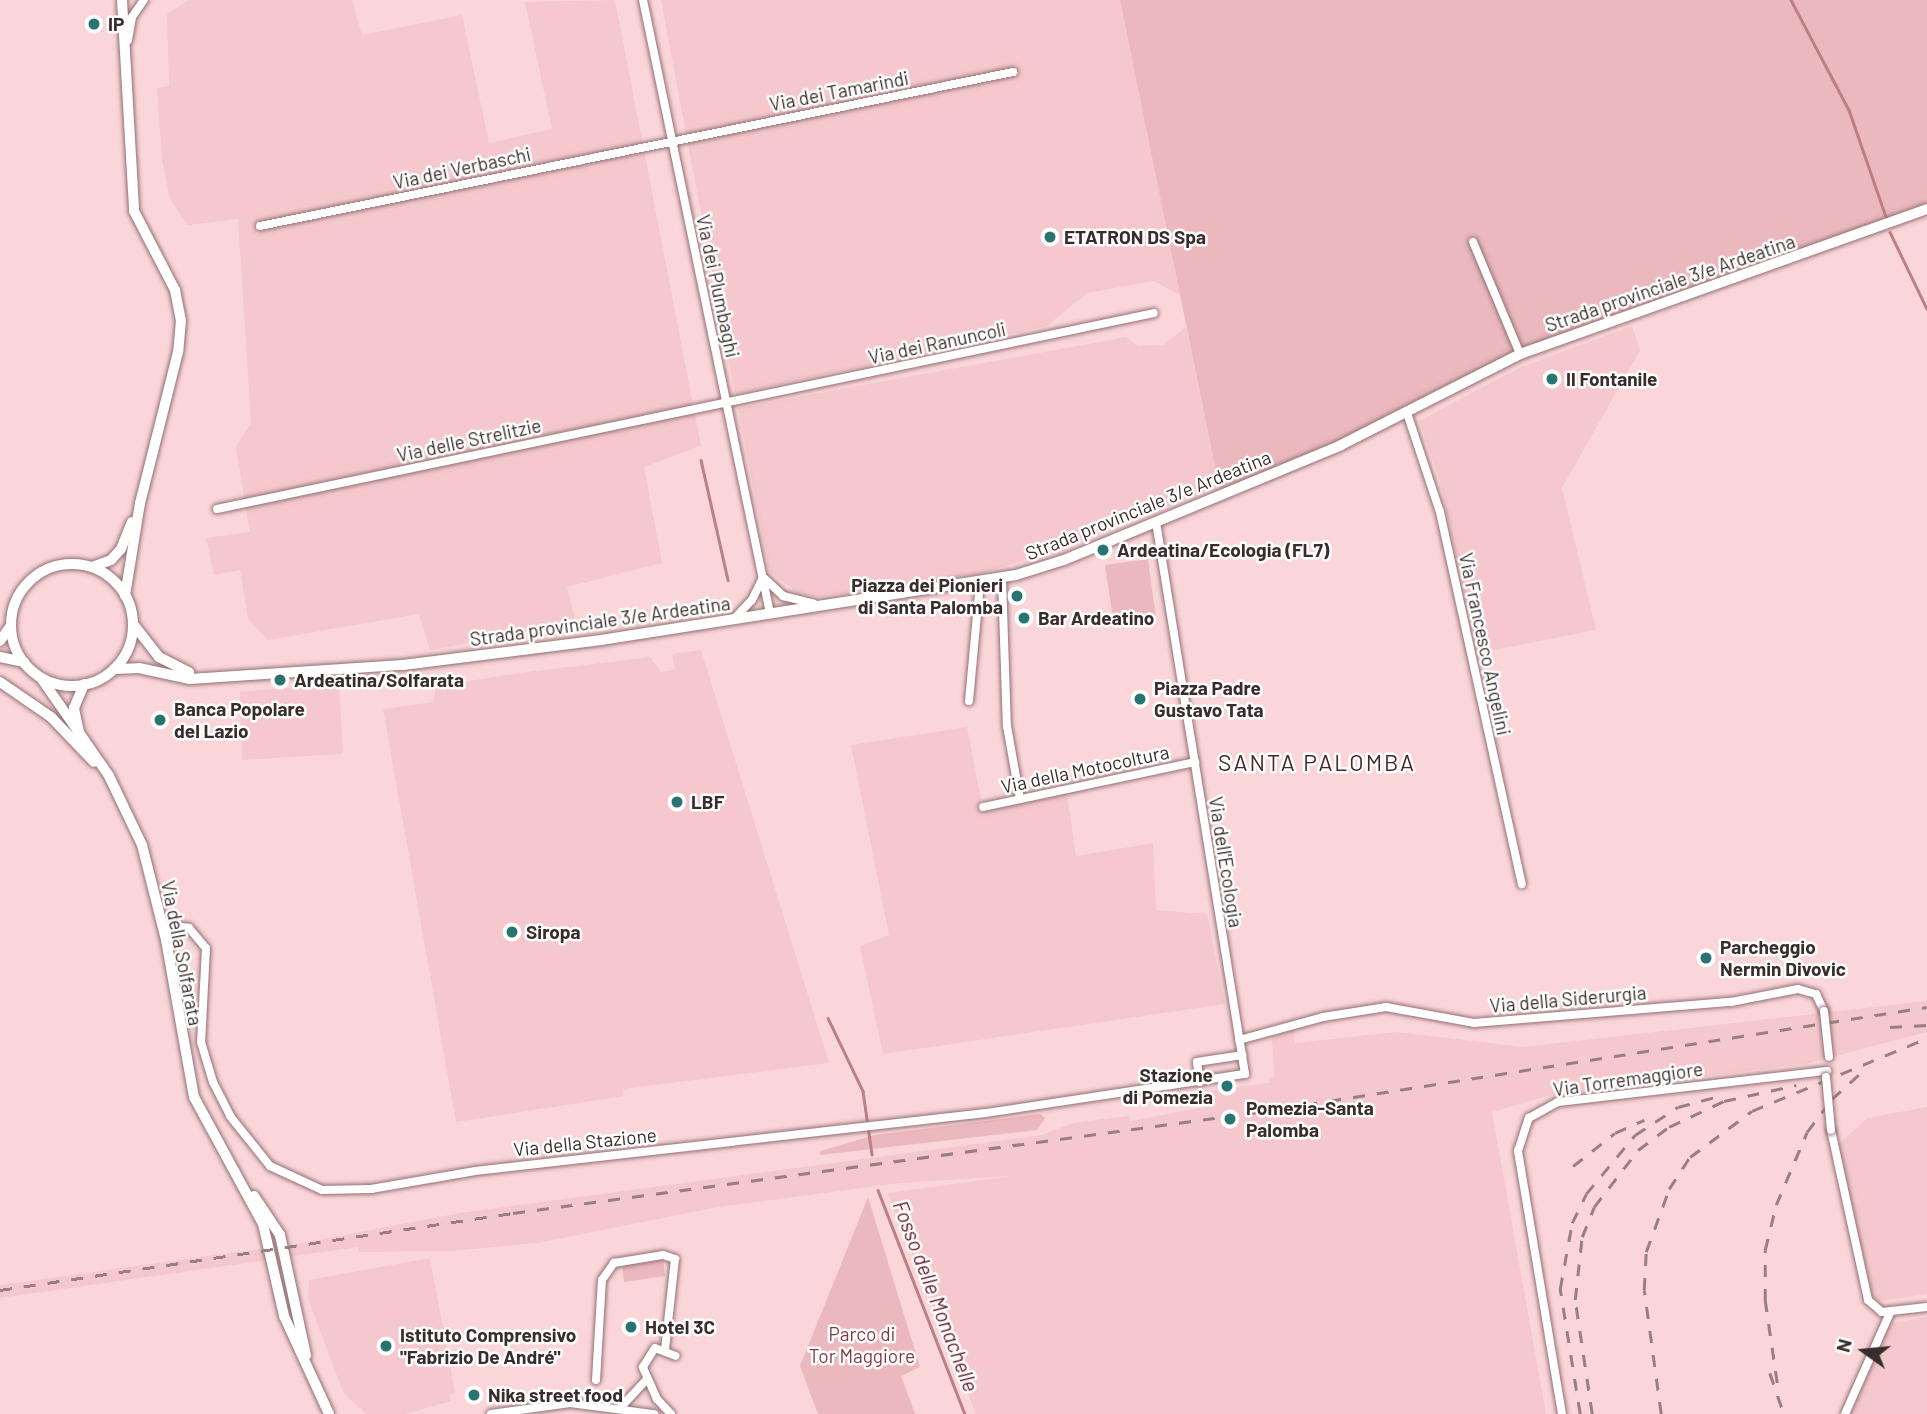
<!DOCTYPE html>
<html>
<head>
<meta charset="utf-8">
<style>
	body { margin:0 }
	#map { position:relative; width:1927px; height:1414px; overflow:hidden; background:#fbd6d9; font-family:Barlow,sans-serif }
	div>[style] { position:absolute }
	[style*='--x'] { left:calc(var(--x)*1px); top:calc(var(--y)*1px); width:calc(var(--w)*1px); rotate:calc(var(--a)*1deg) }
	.built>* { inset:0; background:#f4c8cc }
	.green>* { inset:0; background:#eab8bd }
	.stream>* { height:2.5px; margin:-1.25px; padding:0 1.25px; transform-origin:1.25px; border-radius:1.25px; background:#ba8086 }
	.roads { filter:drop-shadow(0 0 2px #917073) drop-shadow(0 0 2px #917073) }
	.street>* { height:8px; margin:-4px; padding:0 4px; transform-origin:4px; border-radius:4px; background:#fff }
	.secondary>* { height:10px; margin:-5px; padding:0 5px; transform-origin:5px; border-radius:5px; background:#fff }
	.secondary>.ring { margin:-5px; padding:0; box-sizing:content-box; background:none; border:10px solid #fff; border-radius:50% }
	.rail>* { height:2.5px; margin-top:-1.25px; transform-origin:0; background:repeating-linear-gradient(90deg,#987f81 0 12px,transparent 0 24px) }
	.bridges { filter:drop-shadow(0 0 2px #917073) drop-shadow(0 0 2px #917073) }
	.street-bridge>* { height:8px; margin:-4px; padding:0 4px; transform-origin:4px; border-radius:4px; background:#fff }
	.dots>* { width:19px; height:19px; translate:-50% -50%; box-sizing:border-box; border:4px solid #fff; border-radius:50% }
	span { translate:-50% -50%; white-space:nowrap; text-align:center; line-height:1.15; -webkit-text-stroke:5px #fff; paint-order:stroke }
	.poi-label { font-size:19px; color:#392c2d; font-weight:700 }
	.left { translate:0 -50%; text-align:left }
	.right { translate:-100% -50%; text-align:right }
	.street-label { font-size:19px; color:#392c2d }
	.park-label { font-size:19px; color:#833945 }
	.water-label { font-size:21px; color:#611b29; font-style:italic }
	.quarter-label { font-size:23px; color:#44292c; letter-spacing:2px }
	.north { position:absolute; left:1829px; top:1316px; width:70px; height:70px; -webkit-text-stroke:5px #fff; paint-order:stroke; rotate:285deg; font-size:19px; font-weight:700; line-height:28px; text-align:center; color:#392c2d }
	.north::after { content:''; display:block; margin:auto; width:24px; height:32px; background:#392c2d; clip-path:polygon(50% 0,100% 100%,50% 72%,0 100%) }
</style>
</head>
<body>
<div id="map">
	<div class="built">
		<div style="clip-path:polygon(189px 0,352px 0,362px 35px,462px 15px,489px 143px,552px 129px,525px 2px,615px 0,701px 446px,644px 467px,662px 563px,567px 587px,576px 623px,430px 650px,419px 614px,268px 640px,248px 619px,240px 570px,214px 575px,206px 538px,250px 532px,236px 447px,251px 423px,238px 219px,188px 225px,170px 199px,162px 160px,157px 88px,169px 86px,167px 14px)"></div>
		<div style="clip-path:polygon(661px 0,1120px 0,1180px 295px,1154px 281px,1087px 293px,1047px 326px,735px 394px)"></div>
		<div style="clip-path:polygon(1632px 326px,1640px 350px,1562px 488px,1596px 630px,1478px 653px,1439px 477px,1419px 421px,1521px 367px)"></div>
		<div style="clip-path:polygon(1186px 327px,1219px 485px,1057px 550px,983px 573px,819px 597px,798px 593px,769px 571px,738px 408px,1126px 337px,1138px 346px,1163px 345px)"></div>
		<div style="clip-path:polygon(701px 650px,829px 1063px,623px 1089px,624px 1096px,456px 1122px,383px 709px,433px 702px,437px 686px,520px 673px,650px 657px,661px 672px,675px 669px,672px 654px)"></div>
		<div style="clip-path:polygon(339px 684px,343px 754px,242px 760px,240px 692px)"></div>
		<div style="clip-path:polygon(967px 727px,983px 810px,1067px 794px,1076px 856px,1153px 843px,1156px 910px,1207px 914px,1225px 1004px,883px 1054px,860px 946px,889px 935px,851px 745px)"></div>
		<div style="clip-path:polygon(1927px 1001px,1927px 1032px,1805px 1064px,1551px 1095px,1492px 1112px,1546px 1414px,976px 1414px,888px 1193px,1012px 1176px,900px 1183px,718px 1207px,537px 1243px,453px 1251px,359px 1252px,358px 1247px,0 1298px,0 1285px,302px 1243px,460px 1213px,1042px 1135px,1073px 1123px,1128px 1116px,1130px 1121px,1210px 1106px,1208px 1091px,1269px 1083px,1269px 1078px,1274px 1077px,1272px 1038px,1293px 1027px,1295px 1043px,1397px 1032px,1523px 1047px)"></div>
		<div style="clip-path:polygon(1927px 1107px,1927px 1294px,1879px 1301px,1868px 1292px,1838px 1145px,1867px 1118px)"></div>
		<div style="clip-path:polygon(430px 1258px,455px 1393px,449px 1395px,451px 1401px,406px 1414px,366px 1414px,343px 1392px,308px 1299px,309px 1280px)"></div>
		<div style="clip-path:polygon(1927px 1317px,1927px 1414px,1849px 1414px,1887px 1324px)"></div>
	</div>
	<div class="green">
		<div style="clip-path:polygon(1120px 0,1927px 0,1927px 208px,1563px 338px,1221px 496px)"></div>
		<div style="clip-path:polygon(1148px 559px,1156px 619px,1114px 625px,1105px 565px)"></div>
		<div style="clip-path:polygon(1040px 1114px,1045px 1118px,1037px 1130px,820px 1155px,820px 1151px,875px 1135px)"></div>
		<div style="clip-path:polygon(868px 1197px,920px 1367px,901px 1376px,915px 1414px,818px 1414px,800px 1366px)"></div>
		<div style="clip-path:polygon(663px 1259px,665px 1276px,624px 1282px,622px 1265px)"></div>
	</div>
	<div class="stream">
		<div style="--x:1791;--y:0;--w:124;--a:62.2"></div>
		<div style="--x:1849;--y:110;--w:113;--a:70.9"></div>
		<div style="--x:1890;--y:232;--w:85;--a:64.3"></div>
		<div style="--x:701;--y:460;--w:123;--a:77.3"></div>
		<div style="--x:828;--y:1018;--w:81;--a:64.4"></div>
		<div style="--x:863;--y:1091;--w:64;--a:81.9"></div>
		<div style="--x:878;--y:1190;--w:240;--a:68.8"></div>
	</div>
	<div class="roads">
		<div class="street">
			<div style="--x:643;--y:0;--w:626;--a:78.3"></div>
			<div style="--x:128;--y:40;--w:23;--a:-80"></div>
			<div style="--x:132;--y:17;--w:21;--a:-55"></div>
			<div style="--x:260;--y:226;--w:769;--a:-11.56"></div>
			<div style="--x:1473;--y:242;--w:121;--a:67.2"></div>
			<div style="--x:1407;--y:413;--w:104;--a:71.6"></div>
			<div style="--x:1440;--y:512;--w:381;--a:77.6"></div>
			<div style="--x:217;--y:509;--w:957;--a:-11.81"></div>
			<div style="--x:765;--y:579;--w:25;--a:43"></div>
			<div style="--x:783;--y:596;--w:32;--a:14"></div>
			<div style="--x:1002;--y:579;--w:147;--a:88.1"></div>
			<div style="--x:1007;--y:726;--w:74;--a:79.9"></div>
			<div style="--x:734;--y:619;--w:26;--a:-47"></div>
			<div style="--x:752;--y:600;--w:25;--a:-64"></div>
			<div style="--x:969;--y:701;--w:120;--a:-84.7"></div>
			<div style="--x:983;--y:807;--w:217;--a:-12"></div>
			<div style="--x:162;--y:925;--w:27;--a:6"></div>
			<div style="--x:189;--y:928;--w:26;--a:50"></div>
			<div style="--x:206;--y:948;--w:94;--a:93"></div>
			<div style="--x:201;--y:1042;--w:42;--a:73.3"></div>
			<div style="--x:213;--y:1082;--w:38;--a:63"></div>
			<div style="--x:230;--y:1116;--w:64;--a:51.3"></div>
			<div style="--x:270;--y:1166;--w:57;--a:24.8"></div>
			<div style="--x:322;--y:1190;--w:49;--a:-1.2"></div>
			<div style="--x:371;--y:1189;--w:106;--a:-9.8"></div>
			<div style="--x:475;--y:1171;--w:514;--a:-6.48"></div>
			<div style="--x:986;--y:1113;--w:262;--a:-8.6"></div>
			<div style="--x:1245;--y:1074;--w:559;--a:-99.16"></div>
			<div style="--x:1239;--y:1040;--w:87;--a:-15.3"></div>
			<div style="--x:1323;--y:1017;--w:64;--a:-9"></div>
			<div style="--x:1386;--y:1007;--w:89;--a:10.3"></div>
			<div style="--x:1474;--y:1023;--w:258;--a:-4.7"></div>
			<div style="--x:1731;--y:1002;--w:68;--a:-11"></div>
			<div style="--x:1798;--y:989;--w:19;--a:16"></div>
			<div style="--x:1816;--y:994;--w:19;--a:65"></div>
			<div style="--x:1200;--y:1082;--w:20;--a:-99"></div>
			<div style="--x:1197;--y:1062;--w:46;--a:-8.8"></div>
			<div style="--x:1831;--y:1130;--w:174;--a:77.7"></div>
			<div style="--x:1868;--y:1300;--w:18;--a:41"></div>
			<div style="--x:1882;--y:1312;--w:45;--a:-6.3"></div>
			<div style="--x:596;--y:1380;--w:100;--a:-86.6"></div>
			<div style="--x:602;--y:1280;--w:21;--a:-55"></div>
			<div style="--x:614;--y:1263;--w:50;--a:-9.3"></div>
			<div style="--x:663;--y:1255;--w:13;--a:18"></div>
			<div style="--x:675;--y:1259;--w:92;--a:96.3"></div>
			<div style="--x:621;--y:1407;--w:38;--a:-47"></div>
			<div style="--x:491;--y:1414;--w:80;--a:-7.9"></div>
			<div style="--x:570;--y:1403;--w:85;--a:7.5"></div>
			<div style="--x:671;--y:1414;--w:21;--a:-133"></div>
			<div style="--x:657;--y:1399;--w:35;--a:-114"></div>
			<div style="--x:643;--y:1367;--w:22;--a:-58"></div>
			<div style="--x:655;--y:1348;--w:22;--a:21"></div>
			<div style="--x:1562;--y:1414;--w:267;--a:-99.5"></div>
			<div style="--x:1518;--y:1151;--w:35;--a:-72"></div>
			<div style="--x:1529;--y:1118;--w:33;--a:-29"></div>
			<div style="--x:1558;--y:1102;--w:271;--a:-6.6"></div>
			<div style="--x:1845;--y:1414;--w:111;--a:-66"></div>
		</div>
		<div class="secondary">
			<div style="--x:122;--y:0;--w:211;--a:86.7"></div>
			<div style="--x:134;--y:211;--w:89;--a:62.6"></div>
			<div style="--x:175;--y:290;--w:31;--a:79"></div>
			<div style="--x:181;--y:320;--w:32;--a:95"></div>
			<div style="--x:178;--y:352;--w:156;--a:104.1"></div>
			<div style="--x:140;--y:503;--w:94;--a:99.2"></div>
			<div class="ring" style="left:11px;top:564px;width:112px;height:112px"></div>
			<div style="--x:92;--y:567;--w:20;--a:-20"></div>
			<div style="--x:111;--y:560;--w:15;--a:-48"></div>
			<div style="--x:121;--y:549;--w:29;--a:-68"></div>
			<div style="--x:134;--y:625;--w:41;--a:52"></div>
			<div style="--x:159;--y:657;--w:34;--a:27"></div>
			<div style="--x:0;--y:641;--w:19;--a:-55"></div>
			<div style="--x:0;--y:657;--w:25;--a:12"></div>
			<div style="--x:114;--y:669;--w:25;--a:-2"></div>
			<div style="--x:139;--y:668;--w:52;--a:12.2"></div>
			<div style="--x:190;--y:679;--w:213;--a:-3.8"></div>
			<div style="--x:403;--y:665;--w:200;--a:-7.2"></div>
			<div style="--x:601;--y:640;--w:420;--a:-8.9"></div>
			<div style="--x:1016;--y:575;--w:50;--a:-17.4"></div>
			<div style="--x:1064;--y:560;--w:300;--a:-22.5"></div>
			<div style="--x:1341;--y:445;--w:201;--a:-26.9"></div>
			<div style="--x:1520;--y:354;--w:432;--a:-19.6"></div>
			<div style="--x:41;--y:678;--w:119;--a:55.2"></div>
			<div style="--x:109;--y:776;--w:76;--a:64.4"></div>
			<div style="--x:142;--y:845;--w:98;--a:75.8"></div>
			<div style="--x:166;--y:940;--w:159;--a:79.9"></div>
			<div style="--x:194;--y:1097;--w:145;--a:61.5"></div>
			<div style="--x:263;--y:1224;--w:94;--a:77.1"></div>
			<div style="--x:284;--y:1316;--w:108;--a:65.3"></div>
			<div style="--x:0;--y:682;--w:62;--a:34.5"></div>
			<div style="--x:51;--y:717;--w:62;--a:46.3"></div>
			<div style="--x:79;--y:732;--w:25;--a:-102"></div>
			<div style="--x:74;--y:708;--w:26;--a:-67"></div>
			<div style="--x:254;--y:1196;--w:47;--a:56.3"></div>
			<div style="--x:280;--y:1235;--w:123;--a:77.8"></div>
		</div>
	</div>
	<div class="rail">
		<div style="--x:1890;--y:1027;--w:37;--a:-3"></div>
		<div style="--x:1573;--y:1166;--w:53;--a:-38.2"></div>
		<div style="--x:1615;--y:1133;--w:32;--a:-24"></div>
		<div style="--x:0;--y:1290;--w:519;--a:-8.54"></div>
		<div style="--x:513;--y:1213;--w:752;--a:-7.72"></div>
		<div style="--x:1258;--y:1112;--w:677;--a:-8.92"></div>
		<div style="--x:1770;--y:1373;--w:43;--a:71.1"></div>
		<div style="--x:1777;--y:1383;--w:83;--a:-98.3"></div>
		<div style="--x:1765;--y:1301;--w:51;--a:-90"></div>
		<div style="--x:1765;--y:1250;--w:46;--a:-76.3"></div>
		<div style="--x:1776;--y:1205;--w:79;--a:-67"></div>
		<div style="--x:1807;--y:1132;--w:41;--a:-52.9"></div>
		<div style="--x:1832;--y:1099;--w:45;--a:-42.3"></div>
		<div style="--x:1580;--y:1414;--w:127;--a:-99.1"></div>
		<div style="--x:1560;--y:1289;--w:67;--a:-79.7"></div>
		<div style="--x:1572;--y:1223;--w:32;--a:-64"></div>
		<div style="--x:1586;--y:1194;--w:77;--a:-50.3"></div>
		<div style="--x:1635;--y:1135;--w:51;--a:-33.1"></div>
		<div style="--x:1678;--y:1107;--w:38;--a:-15"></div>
		<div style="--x:1592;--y:1414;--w:115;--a:-98.5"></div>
		<div style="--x:1575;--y:1300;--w:63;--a:-83.7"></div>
		<div style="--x:1582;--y:1237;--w:32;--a:-68"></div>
		<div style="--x:1594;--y:1207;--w:72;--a:-52.3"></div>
		<div style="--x:1638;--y:1150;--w:39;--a:-37"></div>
		<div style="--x:1669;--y:1127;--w:61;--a:-25.3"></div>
		<div style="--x:1724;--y:1101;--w:74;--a:-12.5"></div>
		<div style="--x:1661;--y:1414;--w:125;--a:-97.8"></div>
		<div style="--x:1644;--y:1290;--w:38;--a:-87"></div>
		<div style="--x:1646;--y:1252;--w:67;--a:-69.9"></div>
		<div style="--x:1669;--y:1189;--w:38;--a:-57"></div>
		<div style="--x:1690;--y:1157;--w:77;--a:-36.6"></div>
		<div style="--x:1752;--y:1111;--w:190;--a:-22.6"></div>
	</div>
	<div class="bridges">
		<div class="street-bridge">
			<div style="--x:1824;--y:1011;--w:46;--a:83.8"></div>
			<div style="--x:1826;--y:1077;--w:53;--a:84.6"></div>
		</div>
	</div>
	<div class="dots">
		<div style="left:94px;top:24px;background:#297371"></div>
		<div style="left:1050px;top:237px;background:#297371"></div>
		<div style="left:1552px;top:379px;background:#297371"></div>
		<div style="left:1103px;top:550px;background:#297371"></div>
		<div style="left:1017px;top:596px;background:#297371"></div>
		<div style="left:1024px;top:618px;background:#297371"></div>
		<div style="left:280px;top:680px;background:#297371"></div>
		<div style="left:1140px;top:699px;background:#297371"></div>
		<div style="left:160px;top:720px;background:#297371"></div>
		<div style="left:677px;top:802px;background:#297371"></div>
		<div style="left:512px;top:932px;background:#297371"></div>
		<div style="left:1706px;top:958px;background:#297371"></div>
		<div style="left:1227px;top:1086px;background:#297371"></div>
		<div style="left:1230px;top:1119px;background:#297371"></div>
		<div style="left:631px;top:1327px;background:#297371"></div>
		<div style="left:386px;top:1346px;background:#297371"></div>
		<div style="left:474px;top:1395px;background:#297371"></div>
	</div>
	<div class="poi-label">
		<span class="left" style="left:108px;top:24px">IP</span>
		<span class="left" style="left:1064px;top:237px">ETATRON DS Spa</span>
		<span class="left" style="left:1566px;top:379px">Il Fontanile</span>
		<span class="left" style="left:1117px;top:550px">Ardeatina/Ecologia (FL7)</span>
		<span class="right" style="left:1003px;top:596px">Piazza dei Pionieri<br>di Santa Palomba</span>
		<span class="left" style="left:1038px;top:618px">Bar Ardeatino</span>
		<span class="left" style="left:294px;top:680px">Ardeatina/Solfarata</span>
		<span class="left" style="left:1154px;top:699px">Piazza Padre<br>Gustavo Tata</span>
		<span class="left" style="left:174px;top:720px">Banca Popolare<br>del Lazio</span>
		<span class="left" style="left:691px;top:802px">LBF</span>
		<span class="left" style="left:526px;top:932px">Siropa</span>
		<span class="left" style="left:1720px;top:958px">Parcheggio<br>Nermin Divovic</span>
		<span class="right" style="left:1213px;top:1086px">Stazione<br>di Pomezia</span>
		<span class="left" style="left:1246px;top:1119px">Pomezia-Santa<br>Palomba</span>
		<span class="left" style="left:645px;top:1327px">Hotel 3C</span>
		<span class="left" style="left:400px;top:1346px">Istituto Comprensivo<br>"Fabrizio De André"</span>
		<span class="left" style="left:488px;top:1395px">Nika street food</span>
	</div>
	<div class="street-label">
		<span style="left:839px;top:91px;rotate:-11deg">Via dei Tamarindi</span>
		<span style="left:462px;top:168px;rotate:-12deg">Via dei Verbaschi</span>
		<span style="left:1670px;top:283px;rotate:-19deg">Strada provinciale 3/e Ardeatina</span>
		<span style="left:718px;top:286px;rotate:78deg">Via dei Plumbaghi</span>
		<span style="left:937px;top:343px;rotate:-12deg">Via dei Ranuncoli</span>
		<span style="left:469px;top:440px;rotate:-12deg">Via delle Strelitzie</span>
		<span style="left:1148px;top:505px;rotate:-22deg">Strada provinciale 3/e Ardeatina</span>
		<span style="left:600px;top:621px;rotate:-8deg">Strada provinciale 3/e Ardeatina</span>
		<span style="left:1485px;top:644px;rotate:78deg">Via Francesco Angelini</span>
		<span style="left:1085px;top:769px;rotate:-12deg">Via della Motocoltura</span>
		<span style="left:1226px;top:862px;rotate:81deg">Via dell'Ecologia</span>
		<span style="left:182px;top:953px;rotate:79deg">Via della Solfarata</span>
		<span style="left:1568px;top:999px;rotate:-5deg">Via della Siderurgia</span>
		<span style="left:1628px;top:1079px;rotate:-8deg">Via Torremaggiore</span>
		<span style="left:585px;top:1142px;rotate:-6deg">Via della Stazione</span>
	</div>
	<div class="park-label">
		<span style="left:862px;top:1345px">Parco di<br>Tor Maggiore</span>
	</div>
	<div class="water-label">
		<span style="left:936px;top:1296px;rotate:69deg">Fosso delle Monachelle</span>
	</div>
	<div class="quarter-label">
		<span style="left:1317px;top:762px">SANTA PALOMBA</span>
	</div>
	<div class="north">N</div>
</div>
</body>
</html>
